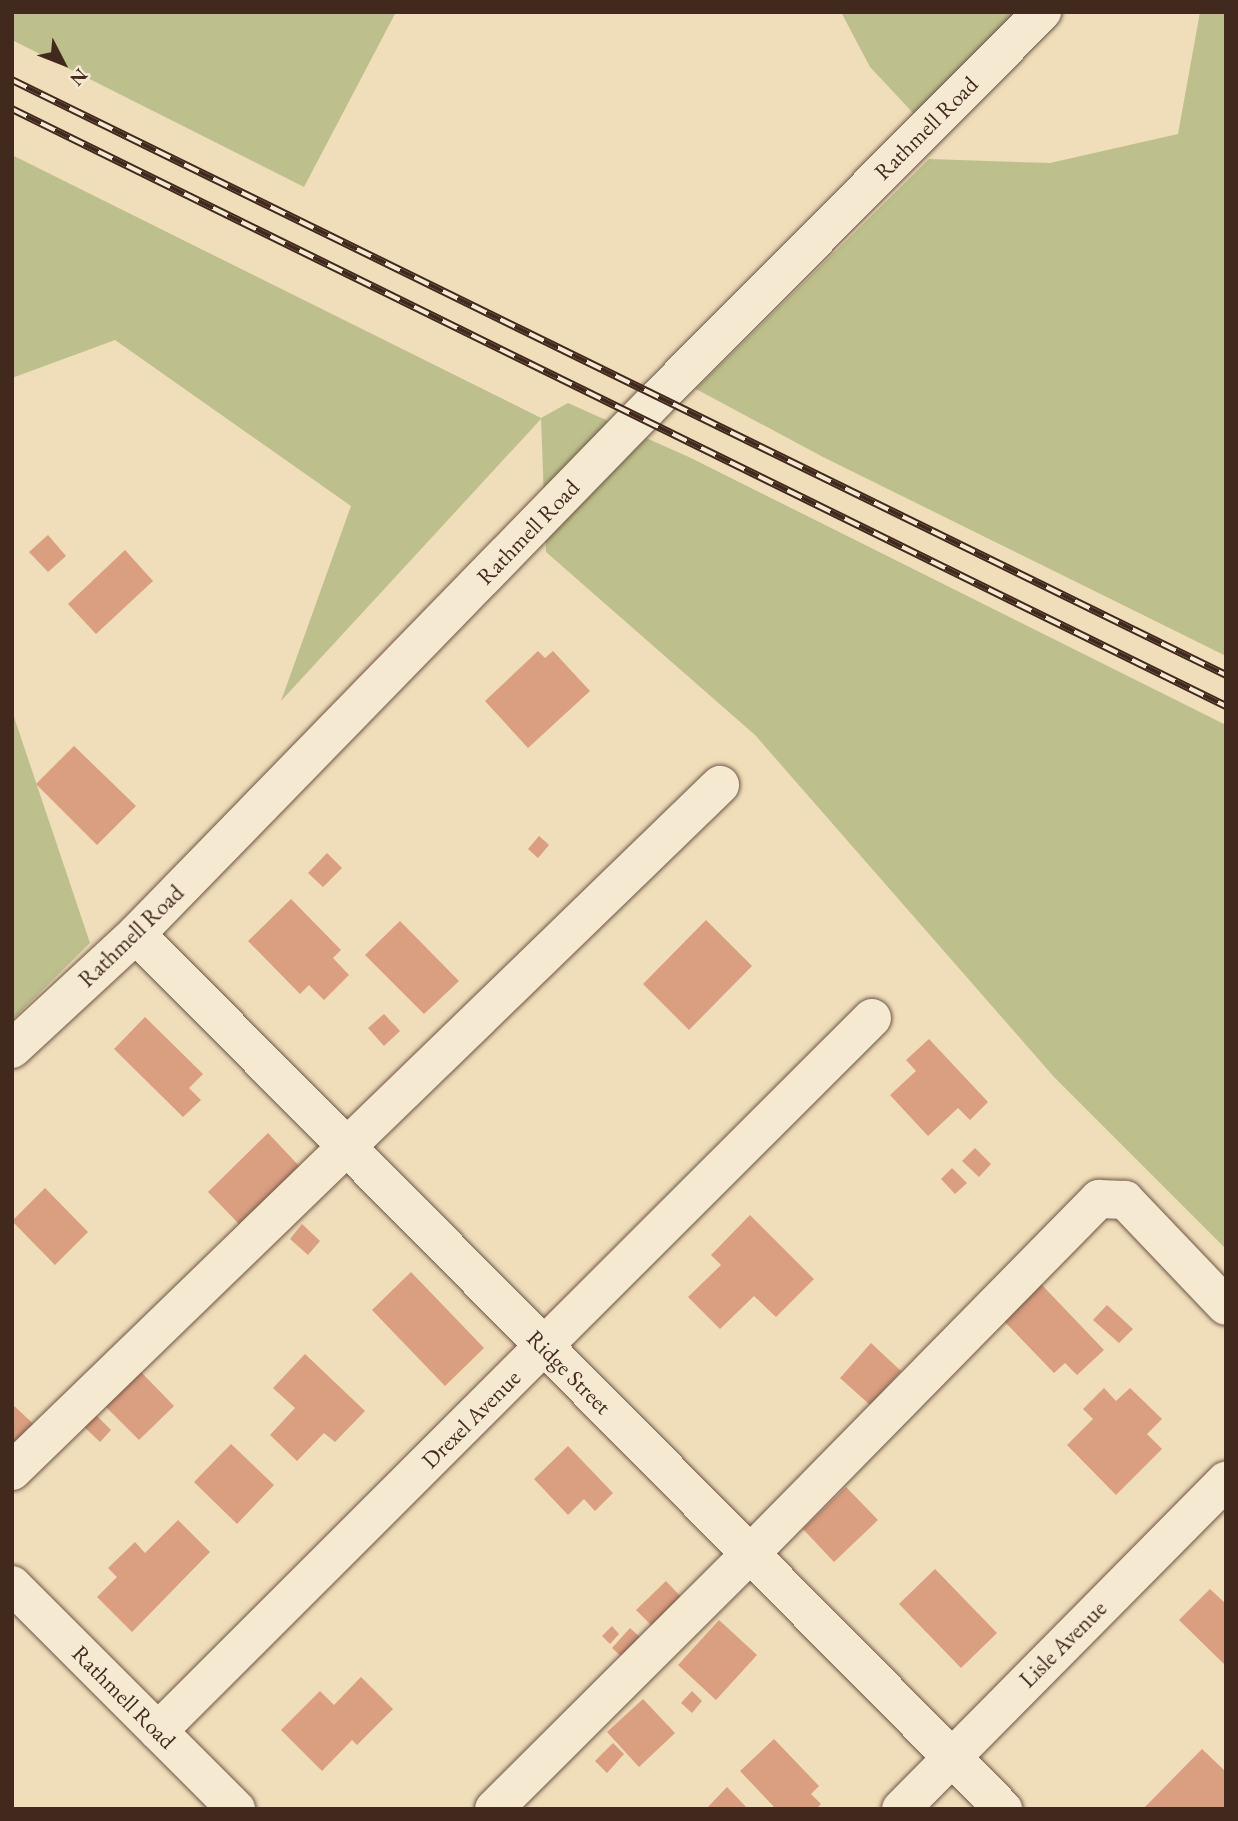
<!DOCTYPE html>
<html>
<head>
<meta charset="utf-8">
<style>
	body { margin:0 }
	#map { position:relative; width:1238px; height:1821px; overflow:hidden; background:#f0ddba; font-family:"EB Garamond",serif }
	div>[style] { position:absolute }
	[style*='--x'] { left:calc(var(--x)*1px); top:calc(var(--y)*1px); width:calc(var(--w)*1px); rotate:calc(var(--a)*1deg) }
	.green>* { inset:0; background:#bdc08d }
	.building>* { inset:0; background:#da9e80 }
	.roads { filter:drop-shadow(0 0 2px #6e5645) drop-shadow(0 0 2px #6e5645) }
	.minor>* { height:38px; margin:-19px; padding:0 19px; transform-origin:19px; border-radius:19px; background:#f5e9d2 }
	.rail>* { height:8px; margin-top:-4px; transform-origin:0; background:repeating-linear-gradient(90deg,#f5e9d2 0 16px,#42291e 0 32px); box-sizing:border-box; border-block:2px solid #42291e }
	span { translate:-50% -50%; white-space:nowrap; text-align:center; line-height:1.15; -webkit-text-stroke:6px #f5e9d2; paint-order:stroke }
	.street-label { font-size:23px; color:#42291e }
	.frame { position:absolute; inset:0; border:14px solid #42291e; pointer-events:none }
	.north { position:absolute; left:28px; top:28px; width:70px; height:70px; -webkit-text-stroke:5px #f5e9d2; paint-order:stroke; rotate:132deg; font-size:19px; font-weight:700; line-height:28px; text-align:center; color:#42291e }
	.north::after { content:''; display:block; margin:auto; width:24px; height:32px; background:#42291e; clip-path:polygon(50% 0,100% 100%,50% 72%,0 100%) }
</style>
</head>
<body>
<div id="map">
	<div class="green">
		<div style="clip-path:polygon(12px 12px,396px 12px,304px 187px,12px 40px)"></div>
		<div style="clip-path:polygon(841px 12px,1016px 12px,914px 114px,870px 67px)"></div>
		<div style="clip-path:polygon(1200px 12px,1226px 12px,1226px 656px,823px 457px,696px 389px,929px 159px,1050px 163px,1178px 134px)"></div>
		<div style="clip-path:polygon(12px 155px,541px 418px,568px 403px,691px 458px,1226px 725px,1226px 1249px,1054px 1077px,755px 735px,546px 552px,541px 419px,281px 701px,351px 506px,115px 340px,12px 378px)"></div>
		<div style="clip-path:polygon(12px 711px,90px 943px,12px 1020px)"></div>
	</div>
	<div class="building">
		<div style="clip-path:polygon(48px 535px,66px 556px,48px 572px,29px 552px)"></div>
		<div style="clip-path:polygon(125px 550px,153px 581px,96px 634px,68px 604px)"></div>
		<div style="clip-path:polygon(538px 651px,545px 658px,553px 651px,590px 691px,528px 748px,485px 701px)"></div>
		<div style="clip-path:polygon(74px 746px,136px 806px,97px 845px,36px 784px)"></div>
		<div style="clip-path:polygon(539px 836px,549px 845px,538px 858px,528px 849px)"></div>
		<div style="clip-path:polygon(327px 853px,342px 868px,323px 887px,308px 873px)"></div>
		<div style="clip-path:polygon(291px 899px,341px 950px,333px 958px,349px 975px,324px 1000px,309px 985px,300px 994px,248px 941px)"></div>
		<div style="clip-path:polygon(706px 920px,752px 966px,689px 1030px,643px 984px)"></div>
		<div style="clip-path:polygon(400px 921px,459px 981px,424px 1014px,365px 955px)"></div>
		<div style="clip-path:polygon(384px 1014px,400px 1031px,384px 1046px,368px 1028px)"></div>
		<div style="clip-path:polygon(145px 1017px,203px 1074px,189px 1088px,201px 1100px,183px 1117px,114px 1049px)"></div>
		<div style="clip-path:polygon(929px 1039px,988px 1102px,970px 1120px,958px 1108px,928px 1136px,890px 1095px,916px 1071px,906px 1060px)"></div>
		<div style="clip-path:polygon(268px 1133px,301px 1168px,241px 1226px,208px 1192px)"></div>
		<div style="clip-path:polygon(975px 1148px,991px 1164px,979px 1177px,962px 1161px)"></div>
		<div style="clip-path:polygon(952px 1168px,967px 1183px,955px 1194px,941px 1179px)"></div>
		<div style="clip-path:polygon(45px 1188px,88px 1232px,55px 1265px,12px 1221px)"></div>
		<div style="clip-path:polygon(750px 1215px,814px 1279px,776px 1317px,754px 1296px,720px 1329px,688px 1297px,721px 1265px,711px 1255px)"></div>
		<div style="clip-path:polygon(302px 1224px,320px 1241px,308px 1255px,290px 1239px)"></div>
		<div style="clip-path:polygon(411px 1272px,484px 1348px,445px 1386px,372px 1310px)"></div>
		<div style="clip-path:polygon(1041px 1284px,1104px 1350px,1077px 1375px,1065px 1363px,1054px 1373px,1004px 1321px)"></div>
		<div style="clip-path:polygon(1107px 1305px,1133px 1329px,1119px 1343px,1093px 1320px)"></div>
		<div style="clip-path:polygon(871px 1343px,901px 1371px,870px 1405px,840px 1378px)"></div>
		<div style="clip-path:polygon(305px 1354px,365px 1411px,335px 1442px,324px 1433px,297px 1461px,270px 1435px,295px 1408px,273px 1388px)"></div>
		<div style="clip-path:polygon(141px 1372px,174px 1406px,139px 1440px,106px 1407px)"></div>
		<div style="clip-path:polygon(1104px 1388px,1116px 1401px,1130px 1388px,1162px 1419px,1147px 1434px,1162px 1449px,1116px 1495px,1067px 1445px,1093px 1419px,1083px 1409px)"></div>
		<div style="clip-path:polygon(12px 1404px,41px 1431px,12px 1462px)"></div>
		<div style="clip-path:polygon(93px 1412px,111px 1430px,100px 1442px,81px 1424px)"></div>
		<div style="clip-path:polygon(231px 1444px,274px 1485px,237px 1524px,194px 1482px)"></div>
		<div style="clip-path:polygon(568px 1446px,613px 1493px,595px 1511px,584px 1499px,568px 1515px,534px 1479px)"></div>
		<div style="clip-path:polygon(846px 1487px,878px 1520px,834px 1562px,803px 1529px)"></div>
		<div style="clip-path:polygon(178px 1520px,210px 1552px,132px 1632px,97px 1597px,117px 1577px,108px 1568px,135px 1542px,145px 1553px)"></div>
		<div style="clip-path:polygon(935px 1569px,997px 1633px,961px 1668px,899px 1604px)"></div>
		<div style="clip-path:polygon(666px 1581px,684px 1600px,654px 1628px,636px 1610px)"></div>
		<div style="clip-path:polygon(1210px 1589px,1226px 1604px,1226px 1666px,1179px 1620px)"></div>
		<div style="clip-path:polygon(719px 1620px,757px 1655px,716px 1700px,678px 1665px)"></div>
		<div style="clip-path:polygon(612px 1626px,619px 1634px,610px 1644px,602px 1636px)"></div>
		<div style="clip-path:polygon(630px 1628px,642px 1639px,624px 1659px,612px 1648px)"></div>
		<div style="clip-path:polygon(361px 1677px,393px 1709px,357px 1745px,352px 1740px,322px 1771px,281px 1730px,320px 1691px,334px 1705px)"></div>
		<div style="clip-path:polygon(692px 1691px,702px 1701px,692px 1713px,681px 1703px)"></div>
		<div style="clip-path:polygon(643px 1699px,675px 1733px,639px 1767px,607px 1732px)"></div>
		<div style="clip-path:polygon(774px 1739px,819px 1786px,811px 1794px,821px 1804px,816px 1809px,776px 1809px,740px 1771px)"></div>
		<div style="clip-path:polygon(613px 1743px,624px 1754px,607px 1773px,595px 1761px)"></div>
		<div style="clip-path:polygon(1202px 1749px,1226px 1772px,1226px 1809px,1143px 1809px)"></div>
		<div style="clip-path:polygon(727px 1787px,748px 1809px,706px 1809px)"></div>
	</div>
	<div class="roads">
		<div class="minor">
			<div style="--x:136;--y:934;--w:1232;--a:45.26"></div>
			<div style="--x:12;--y:1049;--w:169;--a:-42.8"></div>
			<div style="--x:136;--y:934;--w:747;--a:-45.76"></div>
			<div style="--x:657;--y:399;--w:546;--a:-45.15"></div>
			<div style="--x:12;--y:1471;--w:986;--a:-44.1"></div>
			<div style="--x:12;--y:1585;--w:317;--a:45"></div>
			<div style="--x:158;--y:1731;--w:1009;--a:-44.96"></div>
			<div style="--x:494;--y:1809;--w:361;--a:-44.9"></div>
			<div style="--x:750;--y:1554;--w:498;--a:-45.5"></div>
			<div style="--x:1099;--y:1199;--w:26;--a:2"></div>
			<div style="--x:1125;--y:1200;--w:146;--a:46.4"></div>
			<div style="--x:901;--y:1809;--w:462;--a:-45.3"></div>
		</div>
	</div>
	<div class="rail">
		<div style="--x:12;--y:80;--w:1352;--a:26.11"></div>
		<div style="--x:12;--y:109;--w:1353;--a:26.19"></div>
	</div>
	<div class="street-label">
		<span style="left:926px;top:128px;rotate:-45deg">Rathmell Road</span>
		<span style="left:528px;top:532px;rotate:-46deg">Rathmell Road</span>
		<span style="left:131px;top:936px;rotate:-44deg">Rathmell Road</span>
		<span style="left:569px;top:1372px;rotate:45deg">Ridge Street</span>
		<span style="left:471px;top:1419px;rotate:-45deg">Drexel Avenue</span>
		<span style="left:1063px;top:1644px;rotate:-45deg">Lisle Avenue</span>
		<span style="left:124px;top:1697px;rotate:45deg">Rathmell Road</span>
	</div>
	<div class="frame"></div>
	<div class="north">N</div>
</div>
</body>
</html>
